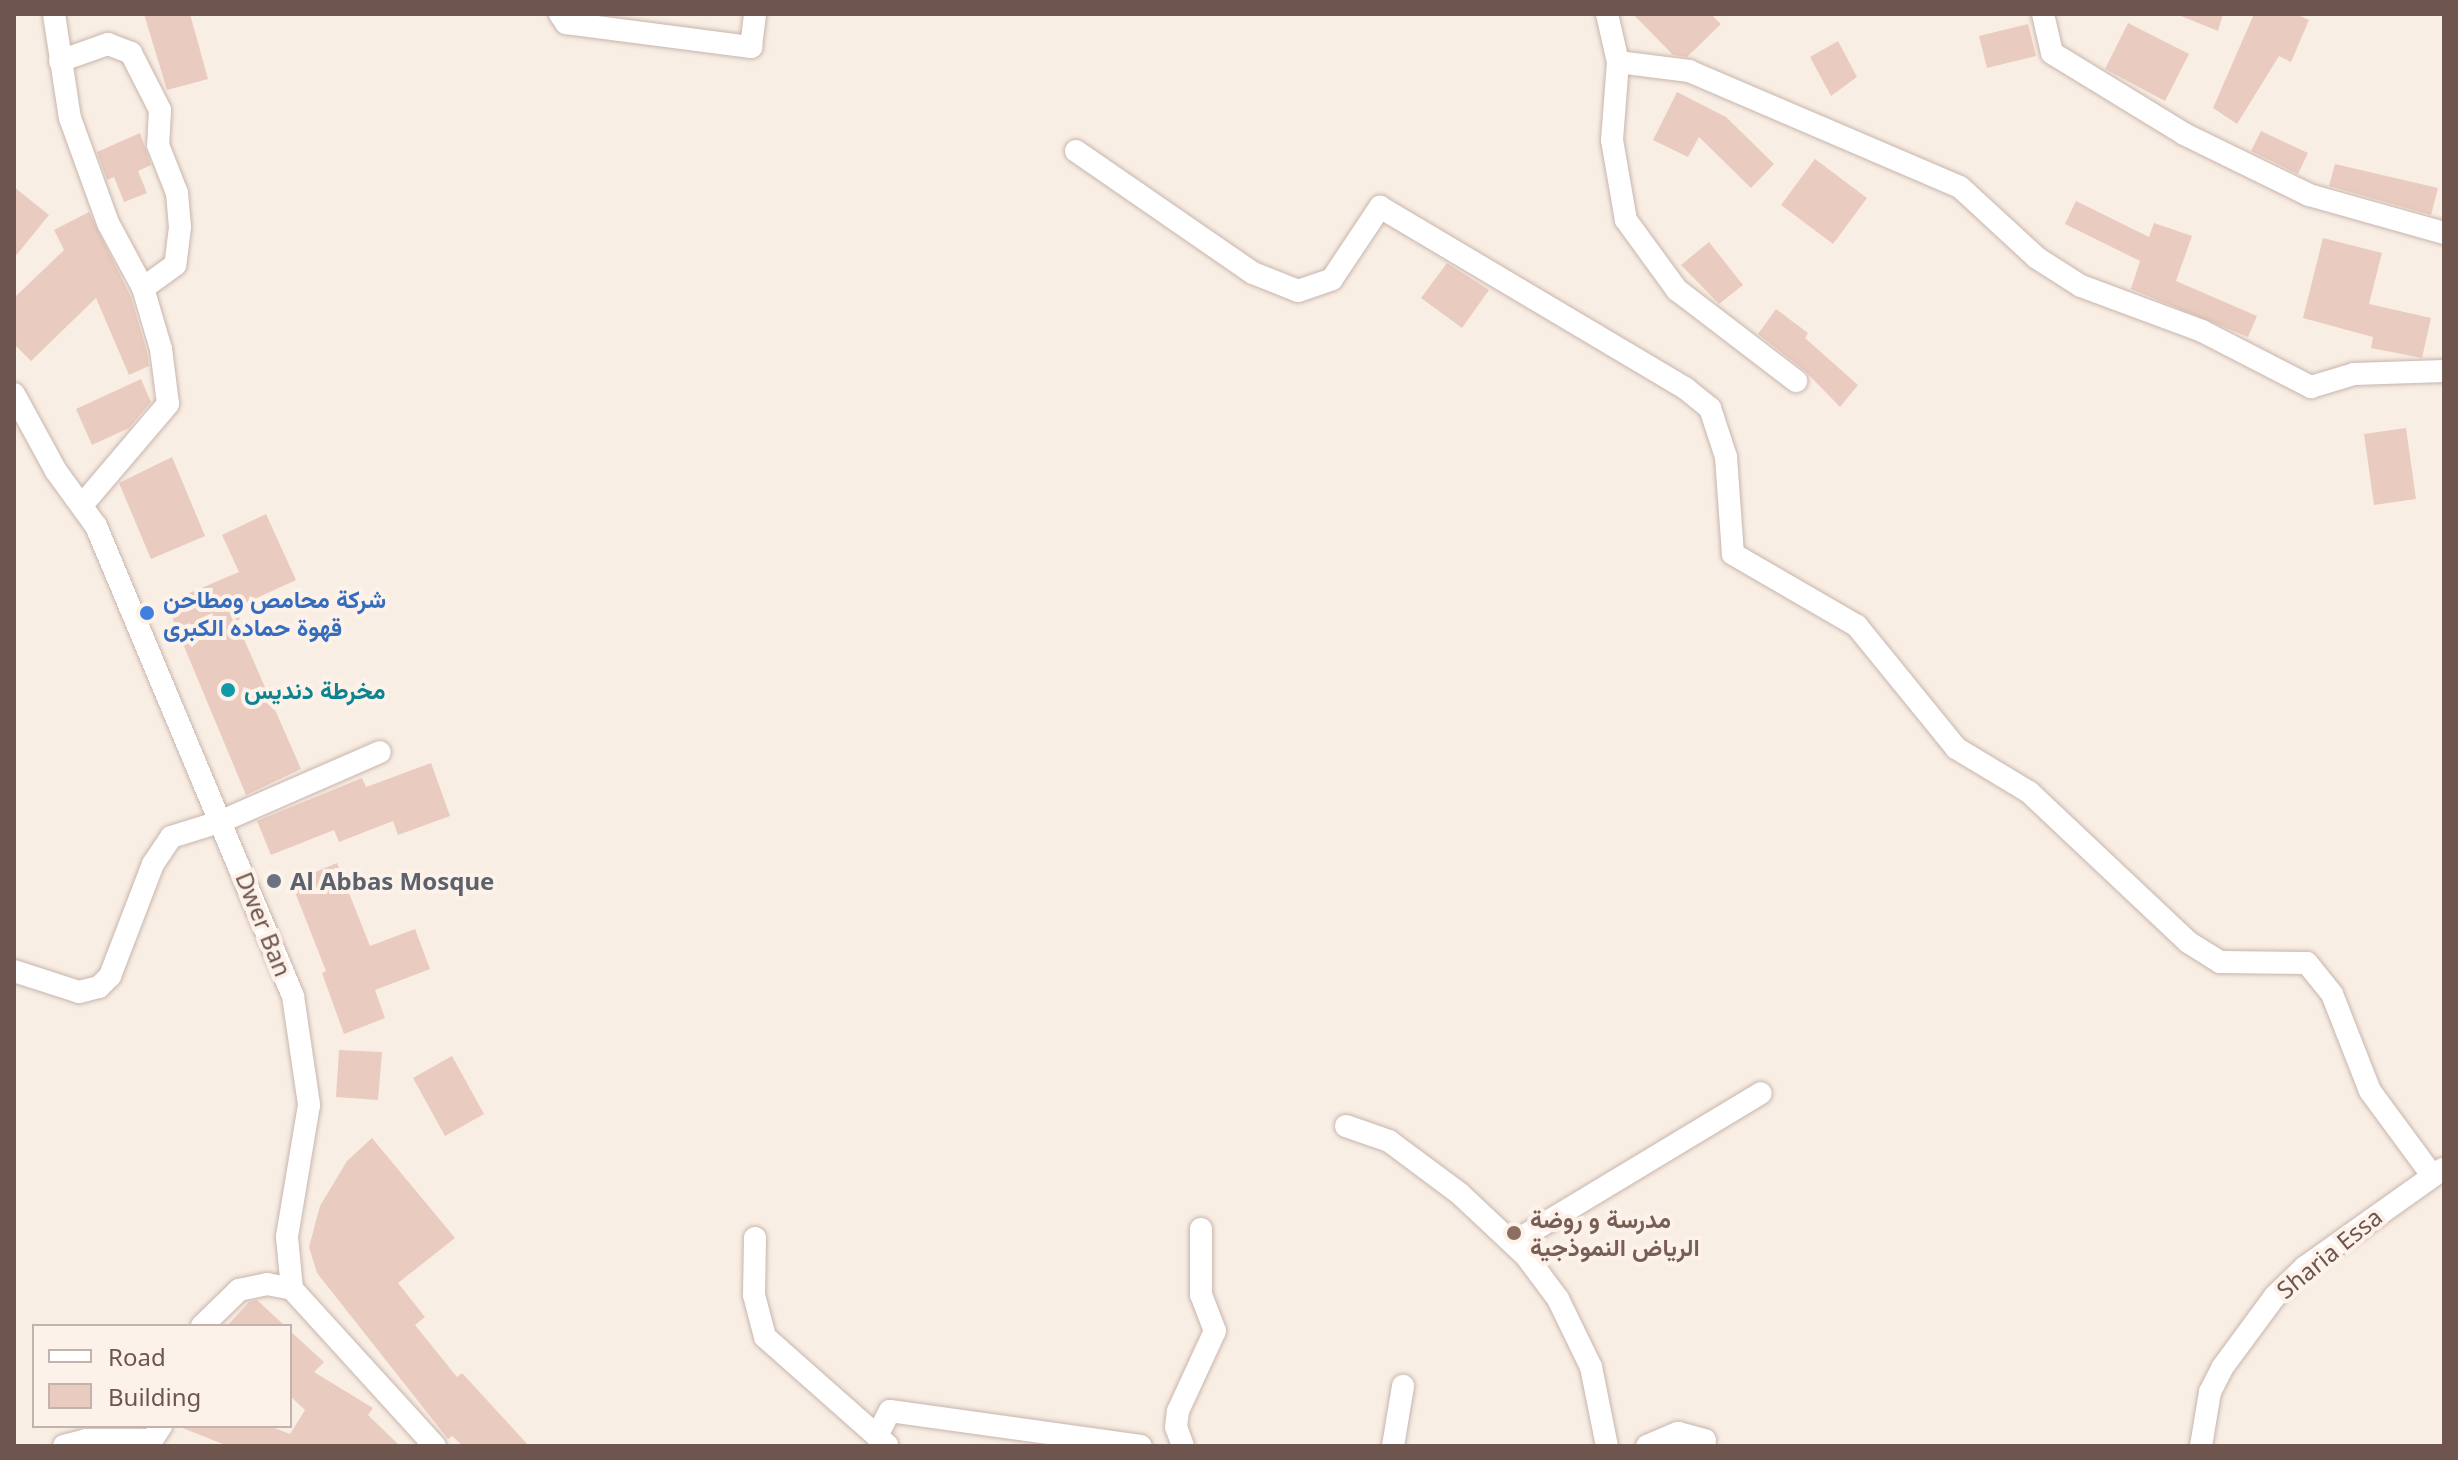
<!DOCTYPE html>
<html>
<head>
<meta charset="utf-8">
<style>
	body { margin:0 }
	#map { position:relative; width:2458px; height:1460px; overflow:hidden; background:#f9eee4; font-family:"Noto Sans",Vazirmatn,sans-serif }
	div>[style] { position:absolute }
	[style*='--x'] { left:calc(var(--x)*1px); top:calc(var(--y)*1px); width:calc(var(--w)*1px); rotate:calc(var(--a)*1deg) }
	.building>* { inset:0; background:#eacbc0 }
	.roads { filter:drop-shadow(0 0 2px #c8b5ac) drop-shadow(0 0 2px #c8b5ac) }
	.minor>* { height:22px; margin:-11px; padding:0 11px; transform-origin:11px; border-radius:11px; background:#fff }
	.dots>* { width:22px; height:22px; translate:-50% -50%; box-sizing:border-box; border:4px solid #fcf2ea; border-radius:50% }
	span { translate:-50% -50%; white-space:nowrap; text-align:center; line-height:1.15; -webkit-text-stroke:8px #fcf2ea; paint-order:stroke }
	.shop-label { font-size:24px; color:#366cbe; font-weight:700 }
	.left { translate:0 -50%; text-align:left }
	.culture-label { font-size:24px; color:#0d838f; font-weight:700 }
	.worship-label { font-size:24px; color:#5b616d; font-weight:700 }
	.street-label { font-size:24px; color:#6e554d }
	.education-label { font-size:24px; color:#785e54; font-weight:700 }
	.frame { position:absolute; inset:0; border:16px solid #6e554d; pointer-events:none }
	.legend { position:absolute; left:32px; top:1324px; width:260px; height:104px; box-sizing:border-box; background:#fcf2ea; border:2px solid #c3b3ab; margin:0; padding:10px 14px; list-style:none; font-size:24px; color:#6e554d }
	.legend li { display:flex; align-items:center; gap:16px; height:40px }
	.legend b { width:40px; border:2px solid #c3b3ab }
</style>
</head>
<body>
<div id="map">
	<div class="building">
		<div style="clip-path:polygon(144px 14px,190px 14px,208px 79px,167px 90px)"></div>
		<div style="clip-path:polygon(1633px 14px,1711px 14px,1721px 24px,1687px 57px,1673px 55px)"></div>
		<div style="clip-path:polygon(2176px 14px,2223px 14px,2218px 31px)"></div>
		<div style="clip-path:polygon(2254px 14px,2296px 14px,2309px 20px,2291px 62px,2279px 56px,2237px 124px,2213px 108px)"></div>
		<div style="clip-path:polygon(2128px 23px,2189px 54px,2165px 101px,2105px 69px)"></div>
		<div style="clip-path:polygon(2028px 24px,2036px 56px,1987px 68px,1979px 36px)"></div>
		<div style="clip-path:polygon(1838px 41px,1857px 77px,1831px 96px,1810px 57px)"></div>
		<div style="clip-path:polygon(1677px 92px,1726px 117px,1774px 164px,1751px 188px,1699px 137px,1688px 157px,1653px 140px)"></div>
		<div style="clip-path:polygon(2261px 131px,2308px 153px,2298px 174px,2251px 151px)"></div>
		<div style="clip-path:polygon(140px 133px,151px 165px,138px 171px,147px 193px,124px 202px,114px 177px,107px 180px,97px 152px)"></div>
		<div style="clip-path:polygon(1815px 159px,1867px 198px,1833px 244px,1781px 205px)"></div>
		<div style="clip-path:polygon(2335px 164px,2438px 188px,2431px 215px,2329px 186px)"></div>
		<div style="clip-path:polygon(14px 187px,49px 215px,14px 258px)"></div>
		<div style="clip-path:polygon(2076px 201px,2149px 237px,2154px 223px,2192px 236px,2176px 281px,2257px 316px,2248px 337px,2131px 289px,2140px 261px,2065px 224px)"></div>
		<div style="clip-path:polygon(89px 212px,131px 297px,147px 352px,149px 366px,129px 375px,96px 298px,31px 361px,14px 344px,14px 298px,64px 250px,54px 230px)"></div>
		<div style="clip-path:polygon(2323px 238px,2382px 253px,2369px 304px,2431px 318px,2422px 358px,2371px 348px,2373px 337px,2303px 318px)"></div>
		<div style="clip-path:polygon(1709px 242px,1743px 285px,1719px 304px,1681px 265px)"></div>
		<div style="clip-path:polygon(1447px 263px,1489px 290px,1462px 328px,1421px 298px)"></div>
		<div style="clip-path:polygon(1776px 309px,1808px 333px,1805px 338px,1858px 385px,1840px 407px,1804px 370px,1758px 334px)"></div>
		<div style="clip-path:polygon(141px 379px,151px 402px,129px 428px,92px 445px,76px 409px)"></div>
		<div style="clip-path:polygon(2406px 428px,2416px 499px,2374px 505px,2364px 434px)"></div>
		<div style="clip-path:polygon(172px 457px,205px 536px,151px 559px,119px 483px)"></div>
		<div style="clip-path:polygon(266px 514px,296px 580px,235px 608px,240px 619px,236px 621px,301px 769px,246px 795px,166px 603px,239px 572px,222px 535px)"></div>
		<div style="clip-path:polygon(431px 763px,450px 816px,398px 835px,393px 821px,339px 842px,334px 830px,271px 855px,257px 821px,362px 778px,366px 787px)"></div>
		<div style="clip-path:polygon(337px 863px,370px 946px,415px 929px,430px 969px,375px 990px,385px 1018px,344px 1034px,322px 973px,326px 971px,291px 882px)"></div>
		<div style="clip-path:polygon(339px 1050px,382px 1052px,378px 1100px,336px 1097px)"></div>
		<div style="clip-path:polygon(452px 1056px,484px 1114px,445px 1136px,413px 1078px)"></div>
		<div style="clip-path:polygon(372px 1138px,455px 1238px,398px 1283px,425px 1317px,415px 1325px,457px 1377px,462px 1373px,529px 1446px,463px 1446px,452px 1436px,448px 1439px,317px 1273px,309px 1247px,320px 1206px,347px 1161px)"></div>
		<div style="clip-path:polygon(257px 1300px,285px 1326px,227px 1326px,249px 1302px)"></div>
		<div style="clip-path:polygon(290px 1331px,324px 1362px,314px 1372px,373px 1408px,368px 1415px,400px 1446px,228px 1446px,180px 1427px,269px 1426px,290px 1434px,305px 1410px,290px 1396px)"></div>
	</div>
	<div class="roads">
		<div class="minor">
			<div style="--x:54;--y:14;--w:105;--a:81.3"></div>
			<div style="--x:70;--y:118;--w:112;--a:70.1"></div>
			<div style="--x:108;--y:223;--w:74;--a:61.7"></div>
			<div style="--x:143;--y:288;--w:64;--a:73.6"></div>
			<div style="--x:161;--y:349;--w:55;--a:82.7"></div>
			<div style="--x:168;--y:404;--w:131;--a:130.4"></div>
			<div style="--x:560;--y:14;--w:11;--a:56"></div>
			<div style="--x:566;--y:23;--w:187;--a:7.4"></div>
			<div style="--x:751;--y:47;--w:33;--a:-83"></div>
			<div style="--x:1607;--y:14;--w:49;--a:77.1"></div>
			<div style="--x:1618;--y:62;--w:78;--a:94.4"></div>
			<div style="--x:1612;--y:140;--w:81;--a:80.1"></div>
			<div style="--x:1626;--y:220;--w:87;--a:53.9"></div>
			<div style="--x:1677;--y:290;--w:150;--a:37.4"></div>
			<div style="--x:2043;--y:14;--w:40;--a:77"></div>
			<div style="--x:2052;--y:53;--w:155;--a:31.5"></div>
			<div style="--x:2184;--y:134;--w:139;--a:26"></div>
			<div style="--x:2309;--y:195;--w:140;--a:15.7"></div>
			<div style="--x:60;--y:61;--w:51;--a:-19.5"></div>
			<div style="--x:108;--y:44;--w:25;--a:21"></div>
			<div style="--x:131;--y:53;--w:64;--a:63"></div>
			<div style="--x:160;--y:110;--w:35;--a:93"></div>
			<div style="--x:158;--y:145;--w:52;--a:68.4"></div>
			<div style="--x:177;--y:193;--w:34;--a:85"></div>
			<div style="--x:180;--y:227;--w:38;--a:97"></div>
			<div style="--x:175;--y:265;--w:39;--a:144"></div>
			<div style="--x:1618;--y:62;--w:72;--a:7.2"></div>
			<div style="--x:1689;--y:71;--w:295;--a:23.2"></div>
			<div style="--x:1960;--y:187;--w:105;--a:42.7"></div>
			<div style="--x:2037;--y:258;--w:52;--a:32.5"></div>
			<div style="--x:2081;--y:286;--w:129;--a:20.4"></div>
			<div style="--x:2202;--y:331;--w:123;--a:27.2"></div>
			<div style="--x:2311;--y:387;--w:45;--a:-16.8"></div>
			<div style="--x:2354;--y:374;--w:90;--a:-1.9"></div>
			<div style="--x:1076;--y:151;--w:215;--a:34.6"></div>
			<div style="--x:1253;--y:273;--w:48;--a:21.8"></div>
			<div style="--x:1298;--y:291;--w:36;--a:-19"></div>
			<div style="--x:1332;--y:279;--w:87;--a:-56.3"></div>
			<div style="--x:1380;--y:207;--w:355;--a:30.7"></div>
			<div style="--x:1685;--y:388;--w:32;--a:39"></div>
			<div style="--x:1710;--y:408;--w:52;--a:71.9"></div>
			<div style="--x:1726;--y:457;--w:97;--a:85.9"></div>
			<div style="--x:1733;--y:554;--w:143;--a:30.1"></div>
			<div style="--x:1857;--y:626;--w:157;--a:50.9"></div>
			<div style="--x:1956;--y:748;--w:85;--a:31.1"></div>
			<div style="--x:2029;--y:792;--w:219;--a:43.3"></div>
			<div style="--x:2188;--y:942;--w:38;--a:32"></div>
			<div style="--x:2220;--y:962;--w:87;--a:0.7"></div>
			<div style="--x:2307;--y:963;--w:40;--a:51"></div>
			<div style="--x:2332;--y:994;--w:104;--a:68.6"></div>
			<div style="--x:2370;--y:1091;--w:104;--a:53.6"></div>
			<div style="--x:14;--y:394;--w:88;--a:61.4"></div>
			<div style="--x:56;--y:471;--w:68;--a:54"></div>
			<div style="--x:96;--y:526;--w:510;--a:67.26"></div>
			<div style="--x:293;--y:996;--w:110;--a:81.6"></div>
			<div style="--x:309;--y:1105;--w:134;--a:99.5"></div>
			<div style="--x:287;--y:1237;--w:52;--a:84.5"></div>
			<div style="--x:292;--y:1289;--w:212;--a:47.7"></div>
			<div style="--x:14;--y:971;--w:68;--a:17.9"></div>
			<div style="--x:79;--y:992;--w:21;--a:-14"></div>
			<div style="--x:99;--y:987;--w:16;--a:-45"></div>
			<div style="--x:110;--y:976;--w:120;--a:-69"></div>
			<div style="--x:153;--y:864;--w:32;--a:-56"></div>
			<div style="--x:171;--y:837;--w:53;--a:-17.4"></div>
			<div style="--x:222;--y:821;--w:172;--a:-23.6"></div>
			<div style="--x:1346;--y:1126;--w:46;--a:19.2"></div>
			<div style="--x:1389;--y:1141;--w:89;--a:36.7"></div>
			<div style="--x:1460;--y:1194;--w:91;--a:43.2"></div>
			<div style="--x:1526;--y:1256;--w:54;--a:53.3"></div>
			<div style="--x:1558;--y:1299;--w:76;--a:64.1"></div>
			<div style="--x:1591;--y:1367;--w:81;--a:78.6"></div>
			<div style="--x:755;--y:1238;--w:57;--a:91"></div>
			<div style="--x:754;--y:1295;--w:43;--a:75.3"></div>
			<div style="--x:765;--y:1337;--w:163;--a:41.5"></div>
			<div style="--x:1514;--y:1242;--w:288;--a:-31.1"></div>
			<div style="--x:202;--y:1326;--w:52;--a:-44.2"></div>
			<div style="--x:239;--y:1290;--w:29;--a:-12"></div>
			<div style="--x:267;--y:1284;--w:25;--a:11"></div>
			<div style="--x:877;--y:1436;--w:28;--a:-63"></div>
			<div style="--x:890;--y:1411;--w:253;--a:7.9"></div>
			<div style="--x:64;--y:1446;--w:23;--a:-15"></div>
			<div style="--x:86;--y:1440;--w:66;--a:0"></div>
			<div style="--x:152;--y:1440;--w:17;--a:-57"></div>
			<div style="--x:1183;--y:1446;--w:20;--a:-110"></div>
			<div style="--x:1176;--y:1427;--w:16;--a:-83"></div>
			<div style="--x:1178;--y:1411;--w:88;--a:-65.2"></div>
			<div style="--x:1215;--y:1331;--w:39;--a:-111"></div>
			<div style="--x:1201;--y:1295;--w:66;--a:-90"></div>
			<div style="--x:1393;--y:1446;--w:61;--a:-80.5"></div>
			<div style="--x:1647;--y:1446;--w:34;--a:-23"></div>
			<div style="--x:1678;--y:1433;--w:28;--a:15"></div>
			<div style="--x:2201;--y:1446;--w:55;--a:-80.5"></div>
			<div style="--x:2210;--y:1392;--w:27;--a:-63"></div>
			<div style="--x:2222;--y:1368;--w:89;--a:-53.6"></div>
			<div style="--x:2275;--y:1296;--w:42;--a:-44"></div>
			<div style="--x:2305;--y:1267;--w:169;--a:-35.4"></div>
		</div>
	</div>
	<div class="dots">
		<div style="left:147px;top:613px;background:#3f7fe0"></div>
		<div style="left:228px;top:690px;background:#0f9aa8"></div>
		<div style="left:274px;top:881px;background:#6b7280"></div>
		<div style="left:1514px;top:1233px;background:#8d6e63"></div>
	</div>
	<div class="shop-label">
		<span class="left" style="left:163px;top:613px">شركة محامص ومطاحن<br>قهوة حماده الكبرى</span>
	</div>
	<div class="culture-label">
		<span class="left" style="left:244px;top:690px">مخرطة دنديس</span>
	</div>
	<div class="worship-label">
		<span class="left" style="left:290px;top:881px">Al Abbas Mosque</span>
	</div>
	<div class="street-label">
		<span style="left:264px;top:924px;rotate:68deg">Dwer Ban</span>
		<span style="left:2329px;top:1253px;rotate:-39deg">Sharia Essa</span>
	</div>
	<div class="education-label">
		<span class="left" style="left:1530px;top:1233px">مدرسة و روضة<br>الرياض النموذجية</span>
	</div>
	<div class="frame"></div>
	<ul class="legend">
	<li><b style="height:10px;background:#fff"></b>Road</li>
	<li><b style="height:22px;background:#eacbc0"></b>Building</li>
	</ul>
</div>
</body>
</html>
